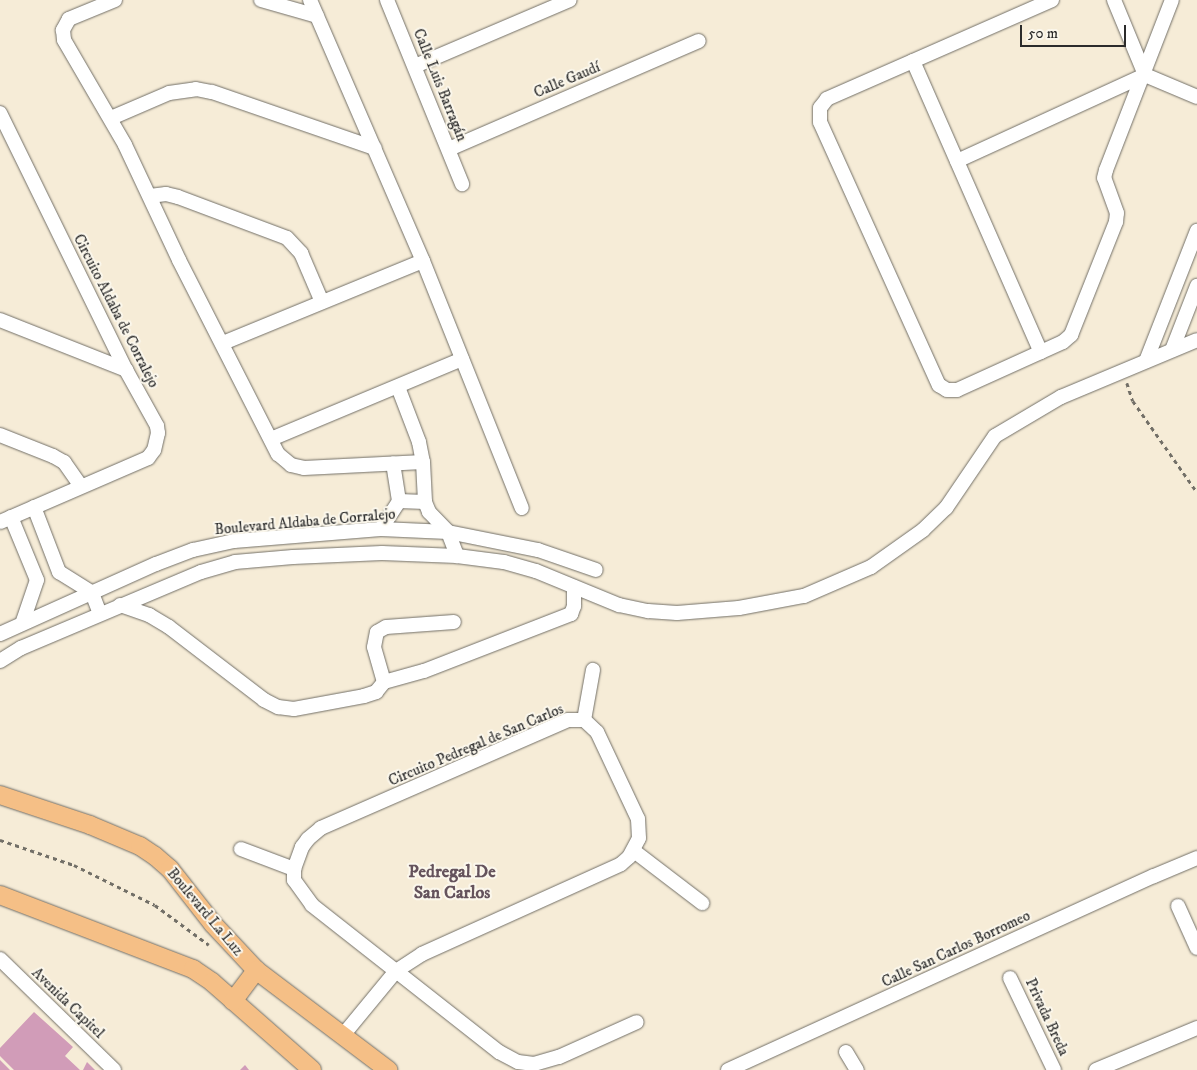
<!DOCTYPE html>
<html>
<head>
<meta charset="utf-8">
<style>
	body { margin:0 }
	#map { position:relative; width:1197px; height:1070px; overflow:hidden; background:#f6ecd7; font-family:"IM FELL DW Pica",serif }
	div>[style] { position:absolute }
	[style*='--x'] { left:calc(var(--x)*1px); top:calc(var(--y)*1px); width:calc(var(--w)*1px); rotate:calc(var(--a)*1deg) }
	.building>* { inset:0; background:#d19cb8 }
	.path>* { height:2.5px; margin-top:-1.25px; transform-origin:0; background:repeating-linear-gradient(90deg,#726f67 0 4px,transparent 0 8px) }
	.roads { filter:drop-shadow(0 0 1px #726f67) drop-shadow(0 0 1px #726f67) }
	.minor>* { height:14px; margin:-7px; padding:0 7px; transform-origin:7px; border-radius:7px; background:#fff }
	.major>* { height:18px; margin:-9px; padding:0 9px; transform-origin:9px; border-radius:9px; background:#f5bf86 }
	span { translate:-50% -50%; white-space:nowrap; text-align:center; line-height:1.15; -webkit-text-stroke:4px #fbf7ec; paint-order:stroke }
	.street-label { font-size:15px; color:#2b2b2b }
	.quarter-label { font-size:18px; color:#65535c; font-weight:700 }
	.scale { position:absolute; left:1020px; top:25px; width:106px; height:22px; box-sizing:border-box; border:2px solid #2b2b2b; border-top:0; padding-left:6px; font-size:15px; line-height:18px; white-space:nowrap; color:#2b2b2b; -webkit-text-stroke:4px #fbf7ec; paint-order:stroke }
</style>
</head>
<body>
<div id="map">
	<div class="building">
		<div style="clip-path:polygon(34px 1012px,73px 1047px,65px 1056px,80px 1070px,14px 1070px,0 1056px,0 1048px)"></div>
		<div style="clip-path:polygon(0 1060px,10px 1070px,0 1070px)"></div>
		<div style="clip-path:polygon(87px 1062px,95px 1070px,83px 1070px)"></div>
		<div style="clip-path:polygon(245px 1065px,249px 1070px,240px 1070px)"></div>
	</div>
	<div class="path">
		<div style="--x:1127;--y:383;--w:19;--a:72"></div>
		<div style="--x:1133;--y:401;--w:111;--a:54.9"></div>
		<div style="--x:0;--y:840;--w:78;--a:18.7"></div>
		<div style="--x:74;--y:865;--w:90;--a:26.3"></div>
		<div style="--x:155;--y:905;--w:67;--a:36.5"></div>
	</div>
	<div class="roads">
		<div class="minor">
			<div style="--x:115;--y:0;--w:50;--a:157.6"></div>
			<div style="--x:69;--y:19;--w:13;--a:119"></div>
			<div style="--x:63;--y:30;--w:10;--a:84"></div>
			<div style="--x:64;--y:40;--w:121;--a:59.8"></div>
			<div style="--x:125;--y:145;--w:127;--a:64.8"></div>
			<div style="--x:179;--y:260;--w:218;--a:63"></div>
			<div style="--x:278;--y:454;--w:17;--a:40"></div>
			<div style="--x:291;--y:465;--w:13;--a:13"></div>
			<div style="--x:304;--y:468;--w:119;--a:-2.9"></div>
			<div style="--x:261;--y:0;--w:58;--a:15.9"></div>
			<div style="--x:310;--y:0;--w:284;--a:66.6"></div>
			<div style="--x:423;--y:261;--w:266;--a:68.2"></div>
			<div style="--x:387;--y:0;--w:199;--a:67.8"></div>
			<div style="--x:1052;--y:0;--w:246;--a:156.3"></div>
			<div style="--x:827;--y:99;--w:11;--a:128"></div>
			<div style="--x:820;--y:108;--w:14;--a:90"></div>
			<div style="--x:820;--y:122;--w:289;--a:65.7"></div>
			<div style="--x:939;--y:385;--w:9;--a:32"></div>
			<div style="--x:947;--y:390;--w:10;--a:0"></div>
			<div style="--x:957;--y:390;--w:116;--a:-24.4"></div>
			<div style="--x:1063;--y:342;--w:11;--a:-41"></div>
			<div style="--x:1071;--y:335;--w:122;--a:-68.3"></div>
			<div style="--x:1116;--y:222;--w:9;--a:-84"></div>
			<div style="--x:1117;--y:213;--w:37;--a:-110"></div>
			<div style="--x:1104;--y:178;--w:8;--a:-76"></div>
			<div style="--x:1106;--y:170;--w:182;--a:-68.8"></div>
			<div style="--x:1114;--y:0;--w:81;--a:67.5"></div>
			<div style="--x:1145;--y:75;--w:56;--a:22.9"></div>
			<div style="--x:913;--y:61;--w:318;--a:66.3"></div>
			<div style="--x:415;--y:66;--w:168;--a:-23.1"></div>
			<div style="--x:0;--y:113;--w:286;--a:63.9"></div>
			<div style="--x:126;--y:370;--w:64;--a:61"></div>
			<div style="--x:157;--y:426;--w:7;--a:82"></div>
			<div style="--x:158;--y:433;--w:17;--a:103"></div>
			<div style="--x:154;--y:450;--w:10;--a:127"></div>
			<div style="--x:148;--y:458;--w:161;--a:156.6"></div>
			<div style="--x:111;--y:118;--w:63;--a:-23.3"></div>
			<div style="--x:169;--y:93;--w:27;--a:-8"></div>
			<div style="--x:196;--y:89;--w:16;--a:11"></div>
			<div style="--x:212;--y:92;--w:172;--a:19"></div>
			<div style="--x:449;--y:149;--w:272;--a:-23.4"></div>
			<div style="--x:957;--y:161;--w:207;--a:-24.6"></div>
			<div style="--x:150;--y:196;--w:16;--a:-7"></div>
			<div style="--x:166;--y:194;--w:12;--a:14"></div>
			<div style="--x:178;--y:197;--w:116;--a:20.6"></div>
			<div style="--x:287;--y:238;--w:21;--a:47"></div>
			<div style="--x:301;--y:253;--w:53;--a:66.8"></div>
			<div style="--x:0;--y:320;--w:136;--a:21.6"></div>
			<div style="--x:223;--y:343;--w:216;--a:-22.3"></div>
			<div style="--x:1172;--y:350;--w:69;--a:-68.7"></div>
			<div style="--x:1146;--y:361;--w:140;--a:-68.6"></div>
			<div style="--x:398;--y:387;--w:59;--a:69.1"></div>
			<div style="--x:419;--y:442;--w:20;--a:79"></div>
			<div style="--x:423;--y:462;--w:40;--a:87.1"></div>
			<div style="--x:425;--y:502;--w:11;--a:68"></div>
			<div style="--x:429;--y:512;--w:28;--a:46"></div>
			<div style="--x:448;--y:532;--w:26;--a:69"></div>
			<div style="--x:0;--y:435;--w:57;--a:21.6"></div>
			<div style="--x:53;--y:456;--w:13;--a:29"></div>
			<div style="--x:64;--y:462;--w:29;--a:55"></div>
			<div style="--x:271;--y:439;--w:207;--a:-22.7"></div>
			<div style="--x:399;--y:501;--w:26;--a:2"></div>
			<div style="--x:34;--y:507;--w:70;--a:69"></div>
			<div style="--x:59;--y:572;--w:39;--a:32"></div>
			<div style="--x:92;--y:593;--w:22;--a:69"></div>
			<div style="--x:11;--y:517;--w:68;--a:67.6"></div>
			<div style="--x:37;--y:580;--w:46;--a:108.8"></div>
			<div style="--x:381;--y:529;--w:33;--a:-57"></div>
			<div style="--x:399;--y:501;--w:38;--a:-99"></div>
			<div style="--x:120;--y:605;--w:31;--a:19"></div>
			<div style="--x:149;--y:615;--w:23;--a:31"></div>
			<div style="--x:169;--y:627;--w:120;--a:37.5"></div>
			<div style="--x:264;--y:700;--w:16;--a:27"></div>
			<div style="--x:278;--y:707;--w:16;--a:7"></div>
			<div style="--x:294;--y:709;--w:71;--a:-10.5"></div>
			<div style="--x:364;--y:696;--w:13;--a:-18"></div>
			<div style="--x:376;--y:692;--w:13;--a:-51"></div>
			<div style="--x:384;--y:682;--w:41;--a:-15.4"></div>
			<div style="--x:424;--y:671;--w:158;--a:-21.2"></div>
			<div style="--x:571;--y:614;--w:9;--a:-69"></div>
			<div style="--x:574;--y:606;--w:19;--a:-90"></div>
			<div style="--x:0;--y:634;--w:171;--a:-24.2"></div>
			<div style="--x:156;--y:564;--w:40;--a:-21"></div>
			<div style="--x:193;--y:550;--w:42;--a:-12.4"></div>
			<div style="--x:234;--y:541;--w:147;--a:-4.7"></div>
			<div style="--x:381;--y:529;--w:67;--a:2.6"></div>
			<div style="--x:448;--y:532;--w:92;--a:11.3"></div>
			<div style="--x:538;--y:550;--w:61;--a:19"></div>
			<div style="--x:0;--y:661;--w:25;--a:-32"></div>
			<div style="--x:21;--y:648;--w:195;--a:-22.9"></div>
			<div style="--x:201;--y:572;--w:35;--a:-16"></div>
			<div style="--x:235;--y:562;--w:58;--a:-4.9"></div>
			<div style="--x:293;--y:557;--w:89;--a:-2.6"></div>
			<div style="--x:382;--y:553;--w:75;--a:2.3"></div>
			<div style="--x:457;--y:556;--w:47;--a:7.3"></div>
			<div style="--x:504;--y:562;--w:33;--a:16"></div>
			<div style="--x:536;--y:571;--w:90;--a:22.3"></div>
			<div style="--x:619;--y:605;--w:30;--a:12"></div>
			<div style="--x:648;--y:611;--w:29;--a:4"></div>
			<div style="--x:677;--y:613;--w:62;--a:-4.6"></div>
			<div style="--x:739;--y:608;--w:66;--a:-10.5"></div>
			<div style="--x:804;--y:596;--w:73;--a:-23.4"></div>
			<div style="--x:871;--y:567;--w:64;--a:-35.4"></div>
			<div style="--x:923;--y:530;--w:32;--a:-44"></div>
			<div style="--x:946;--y:508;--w:87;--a:-55.8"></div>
			<div style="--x:995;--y:436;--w:77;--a:-30.6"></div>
			<div style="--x:1061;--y:397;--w:147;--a:-22.7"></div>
			<div style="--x:384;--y:682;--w:36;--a:-106"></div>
			<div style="--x:374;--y:647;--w:15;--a:-79"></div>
			<div style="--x:377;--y:632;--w:10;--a:-29"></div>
			<div style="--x:386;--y:627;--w:68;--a:-4.2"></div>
			<div style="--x:584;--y:720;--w:51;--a:-79.8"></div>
			<div style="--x:241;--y:849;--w:57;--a:20.7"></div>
			<div style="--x:634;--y:851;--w:86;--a:37.4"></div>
			<div style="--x:1178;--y:906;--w:46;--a:65.7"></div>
			<div style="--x:0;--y:959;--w:159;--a:44.2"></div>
			<div style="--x:1010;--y:978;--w:102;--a:64.4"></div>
			<div style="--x:344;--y:1034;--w:82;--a:-50.5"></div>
			<div style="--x:396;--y:971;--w:31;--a:-33"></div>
			<div style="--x:422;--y:954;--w:218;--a:-24.3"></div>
			<div style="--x:621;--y:864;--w:11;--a:-41"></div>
			<div style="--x:629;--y:857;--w:21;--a:-62"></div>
			<div style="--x:639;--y:838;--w:19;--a:-93"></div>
			<div style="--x:638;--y:819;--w:96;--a:-115.2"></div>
			<div style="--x:597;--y:732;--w:18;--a:-137"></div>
			<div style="--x:584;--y:720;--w:16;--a:180"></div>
			<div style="--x:568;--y:720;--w:270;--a:156.4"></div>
			<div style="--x:321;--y:828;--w:17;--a:140"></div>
			<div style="--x:308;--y:839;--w:10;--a:127"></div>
			<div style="--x:302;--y:847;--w:23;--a:110"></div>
			<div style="--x:294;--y:869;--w:11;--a:90"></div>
			<div style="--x:294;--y:880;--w:31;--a:54"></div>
			<div style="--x:312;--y:905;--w:107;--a:38.2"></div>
			<div style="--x:396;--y:971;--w:131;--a:38.2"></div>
			<div style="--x:499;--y:1052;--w:21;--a:28"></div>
			<div style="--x:518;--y:1062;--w:16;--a:7"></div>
			<div style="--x:534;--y:1064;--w:26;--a:-16"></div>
			<div style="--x:559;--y:1057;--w:85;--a:-24.2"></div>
			<div style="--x:846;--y:1052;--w:21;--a:59"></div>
			<div style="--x:728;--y:1070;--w:468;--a:-24.5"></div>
			<div style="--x:1154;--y:876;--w:47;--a:-22.7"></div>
			<div style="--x:1096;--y:1070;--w:109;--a:-22.6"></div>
		</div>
		<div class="major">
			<div style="--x:0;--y:795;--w:95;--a:18.4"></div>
			<div style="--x:90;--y:825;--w:54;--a:22.8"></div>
			<div style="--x:140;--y:846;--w:18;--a:34"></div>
			<div style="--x:155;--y:856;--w:20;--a:41"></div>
			<div style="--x:170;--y:869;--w:70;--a:52"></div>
			<div style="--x:213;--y:924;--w:63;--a:46.9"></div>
			<div style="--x:256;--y:970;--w:166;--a:37.1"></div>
			<div style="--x:0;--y:895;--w:207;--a:21"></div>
			<div style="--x:193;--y:969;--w:23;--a:34"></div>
			<div style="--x:212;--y:982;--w:133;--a:41.3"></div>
			<div style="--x:233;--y:1001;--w:39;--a:-53"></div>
		</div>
	</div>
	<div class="street-label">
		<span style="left:567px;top:80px;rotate:-23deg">Calle Gaudí</span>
		<span style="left:440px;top:85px;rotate:68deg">Calle Luis Barragán</span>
		<span style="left:116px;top:311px;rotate:63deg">Circuito Aldaba de Corralejo</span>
		<span style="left:305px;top:522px;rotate:-5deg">Boulevard Aldaba de Corralejo</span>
		<span style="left:476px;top:745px;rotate:-23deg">Circuito Pedregal de San Carlos</span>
		<span style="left:205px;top:912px;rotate:50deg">Boulevard La Luz</span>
		<span style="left:956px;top:949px;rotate:-25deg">Calle San Carlos Borromeo</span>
		<span style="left:68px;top:1003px;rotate:44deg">Avenida Capitel</span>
		<span style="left:1047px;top:1017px;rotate:65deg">Privada Breda</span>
	</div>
	<div class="quarter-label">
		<span style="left:452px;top:883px">Pedregal De<br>San Carlos</span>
	</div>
	<div class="scale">50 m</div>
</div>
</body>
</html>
